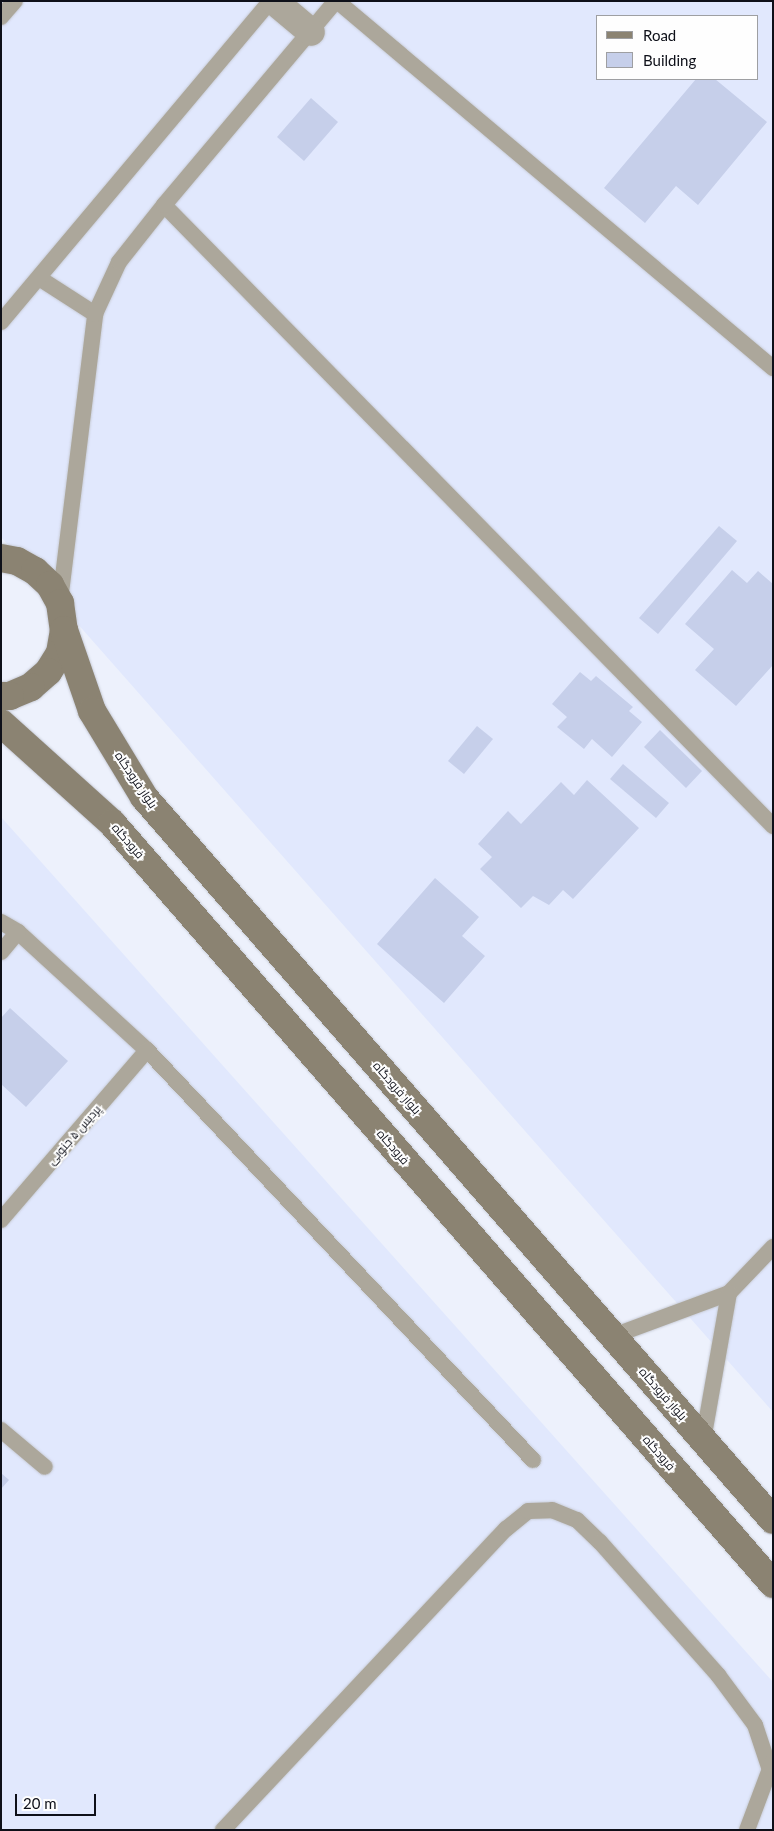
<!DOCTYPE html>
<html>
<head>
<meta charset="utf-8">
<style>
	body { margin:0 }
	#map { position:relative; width:774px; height:1831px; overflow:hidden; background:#edf1fc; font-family:Lato,Cairo,sans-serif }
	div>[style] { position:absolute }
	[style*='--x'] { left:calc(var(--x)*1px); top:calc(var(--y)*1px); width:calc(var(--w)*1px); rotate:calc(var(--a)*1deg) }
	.built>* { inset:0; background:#e1e8fd }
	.building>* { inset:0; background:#c6cfea }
	.roads { filter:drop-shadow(0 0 1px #c9cdd8) drop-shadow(0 0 1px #c9cdd8) }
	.lane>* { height:16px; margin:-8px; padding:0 8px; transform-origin:8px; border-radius:8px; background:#aca79b }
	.street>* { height:28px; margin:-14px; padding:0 14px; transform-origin:14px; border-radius:14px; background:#aca79b }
	.secondary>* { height:28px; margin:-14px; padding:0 14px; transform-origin:14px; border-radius:14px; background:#8b8372 }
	span { translate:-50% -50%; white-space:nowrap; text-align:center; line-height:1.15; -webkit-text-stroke:4px #fefefe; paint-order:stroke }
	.street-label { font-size:12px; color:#0e1019 }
	.frame { position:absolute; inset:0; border:2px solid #0e1019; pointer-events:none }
	.legend { position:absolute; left:596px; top:15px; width:162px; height:65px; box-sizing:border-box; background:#fefefe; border:1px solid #9e9fa2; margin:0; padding:6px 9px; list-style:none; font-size:15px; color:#0e1019 }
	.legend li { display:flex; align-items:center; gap:10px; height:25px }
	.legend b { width:25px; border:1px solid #9e9fa2 }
	.scale { position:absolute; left:15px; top:1794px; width:81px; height:22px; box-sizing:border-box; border:2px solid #0e1019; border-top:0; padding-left:6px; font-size:15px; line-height:18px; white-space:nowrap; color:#0e1019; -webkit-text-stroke:4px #fefefe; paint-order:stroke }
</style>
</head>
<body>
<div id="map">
	<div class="built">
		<div style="clip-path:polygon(evenodd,1px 1px,773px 1px,773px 1412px,1px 537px,1px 1px,598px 16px,758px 16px,758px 79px,598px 79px,598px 16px)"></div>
		<div style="clip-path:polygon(1px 817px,773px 1682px,773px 1830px,1px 1830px)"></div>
	</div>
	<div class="building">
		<div style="clip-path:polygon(696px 79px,715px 79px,767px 122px,698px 205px,676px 186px,645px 223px,604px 188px)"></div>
		<div style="clip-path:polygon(311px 98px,338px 122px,304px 161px,277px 137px)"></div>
		<div style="clip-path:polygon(719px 526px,737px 541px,658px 634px,639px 618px)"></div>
		<div style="clip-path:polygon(732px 570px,747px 583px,758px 571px,773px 584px,773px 665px,736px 706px,695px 670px,714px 649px,685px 624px)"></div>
		<div style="clip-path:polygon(580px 672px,591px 681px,596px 676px,633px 707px,629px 711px,642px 722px,612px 757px,592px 739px,584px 749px,557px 727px,567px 717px,552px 704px)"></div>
		<div style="clip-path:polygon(477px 726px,493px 739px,464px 774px,448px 761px)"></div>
		<div style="clip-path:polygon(660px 730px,702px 771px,686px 788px,644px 747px)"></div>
		<div style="clip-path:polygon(623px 764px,669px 803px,656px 818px,610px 779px)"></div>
		<div style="clip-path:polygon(587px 780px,639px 828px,573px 899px,563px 890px,549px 905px,533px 896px,521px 908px,480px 869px,492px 857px,478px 844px,508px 811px,521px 824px,561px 782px,574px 795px)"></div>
		<div style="clip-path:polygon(435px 878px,479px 917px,462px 936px,485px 956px,444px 1003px,377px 944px)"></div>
		<div style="clip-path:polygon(10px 1008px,68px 1061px,26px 1107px,1px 1084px,1px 1018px)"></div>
		<div style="clip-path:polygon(1px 1473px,9px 1480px,1px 1489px)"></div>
	</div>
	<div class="roads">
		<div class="lane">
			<div style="--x:337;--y:1;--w:570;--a:40.09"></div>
			<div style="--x:1;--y:17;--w:21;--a:-49"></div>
			<div style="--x:164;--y:205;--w:870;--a:45.56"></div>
			<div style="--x:39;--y:278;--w:67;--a:32.7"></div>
			<div style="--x:1;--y:322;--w:419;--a:-50"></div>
			<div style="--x:60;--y:601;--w:289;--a:-83"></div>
			<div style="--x:95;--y:314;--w:57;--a:-65.2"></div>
			<div style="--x:119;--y:262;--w:73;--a:-51.7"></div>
			<div style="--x:164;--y:205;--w:267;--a:-49.9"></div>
			<div style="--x:1;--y:922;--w:20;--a:30"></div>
			<div style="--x:18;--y:932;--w:175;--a:42.5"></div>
			<div style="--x:147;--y:1050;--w:563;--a:46.73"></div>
			<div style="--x:1;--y:952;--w:26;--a:-50"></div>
			<div style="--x:1;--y:1220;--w:224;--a:-49.3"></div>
			<div style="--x:729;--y:1293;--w:64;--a:-46.3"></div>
			<div style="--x:613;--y:1336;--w:124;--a:-20.3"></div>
			<div style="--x:729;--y:1293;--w:149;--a:100"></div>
			<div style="--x:1;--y:1430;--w:57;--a:40.1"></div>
			<div style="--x:223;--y:1830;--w:413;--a:-46.8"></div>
			<div style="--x:506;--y:1529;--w:28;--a:-39"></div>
			<div style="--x:528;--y:1511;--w:24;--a:-2"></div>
			<div style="--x:552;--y:1510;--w:27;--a:22"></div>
			<div style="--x:577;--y:1520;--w:32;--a:44"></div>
			<div style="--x:600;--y:1542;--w:178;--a:48.4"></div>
			<div style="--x:718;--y:1675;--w:62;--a:53.5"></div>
			<div style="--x:755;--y:1725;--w:44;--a:71.6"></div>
			<div style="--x:747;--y:1830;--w:74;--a:-69.4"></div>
		</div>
		<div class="street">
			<div style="--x:274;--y:1;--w:48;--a:40"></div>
		</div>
		<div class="secondary">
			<div style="--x:1;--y:558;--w:16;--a:11"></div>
			<div style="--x:17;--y:561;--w:21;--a:29"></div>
			<div style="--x:35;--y:571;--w:21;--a:43"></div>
			<div style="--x:50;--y:585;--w:21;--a:61"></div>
			<div style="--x:60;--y:603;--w:27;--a:82"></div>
			<div style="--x:64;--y:630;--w:23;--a:100"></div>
			<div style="--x:60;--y:653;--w:22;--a:122"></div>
			<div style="--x:48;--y:672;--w:23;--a:139"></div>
			<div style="--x:31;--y:687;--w:23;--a:157"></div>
			<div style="--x:10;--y:696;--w:9;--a:180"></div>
			<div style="--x:64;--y:630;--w:86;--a:70.9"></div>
			<div style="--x:92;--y:711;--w:100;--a:58.8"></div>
			<div style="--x:144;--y:797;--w:958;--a:48.98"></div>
			<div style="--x:1;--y:723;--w:149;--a:42"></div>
			<div style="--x:112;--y:823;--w:1008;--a:49.02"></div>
		</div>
	</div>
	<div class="street-label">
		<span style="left:136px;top:780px;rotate:56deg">بلوار فرودگاه</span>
		<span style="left:128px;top:841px;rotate:49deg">فرودگاه</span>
		<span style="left:397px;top:1088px;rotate:49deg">بلوار فرودگاه</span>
		<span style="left:74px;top:1135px;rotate:-49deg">پردیس ۵ جنوبی</span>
		<span style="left:393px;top:1147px;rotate:49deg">فرودگاه</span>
		<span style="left:663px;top:1394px;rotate:49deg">بلوار فرودگاه</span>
		<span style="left:659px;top:1453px;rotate:49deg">فرودگاه</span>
	</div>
	<div class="frame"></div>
	<ul class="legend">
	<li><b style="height:6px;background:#8b8372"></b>Road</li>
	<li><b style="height:14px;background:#c6cfea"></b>Building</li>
	</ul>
	<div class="scale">20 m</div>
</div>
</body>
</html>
